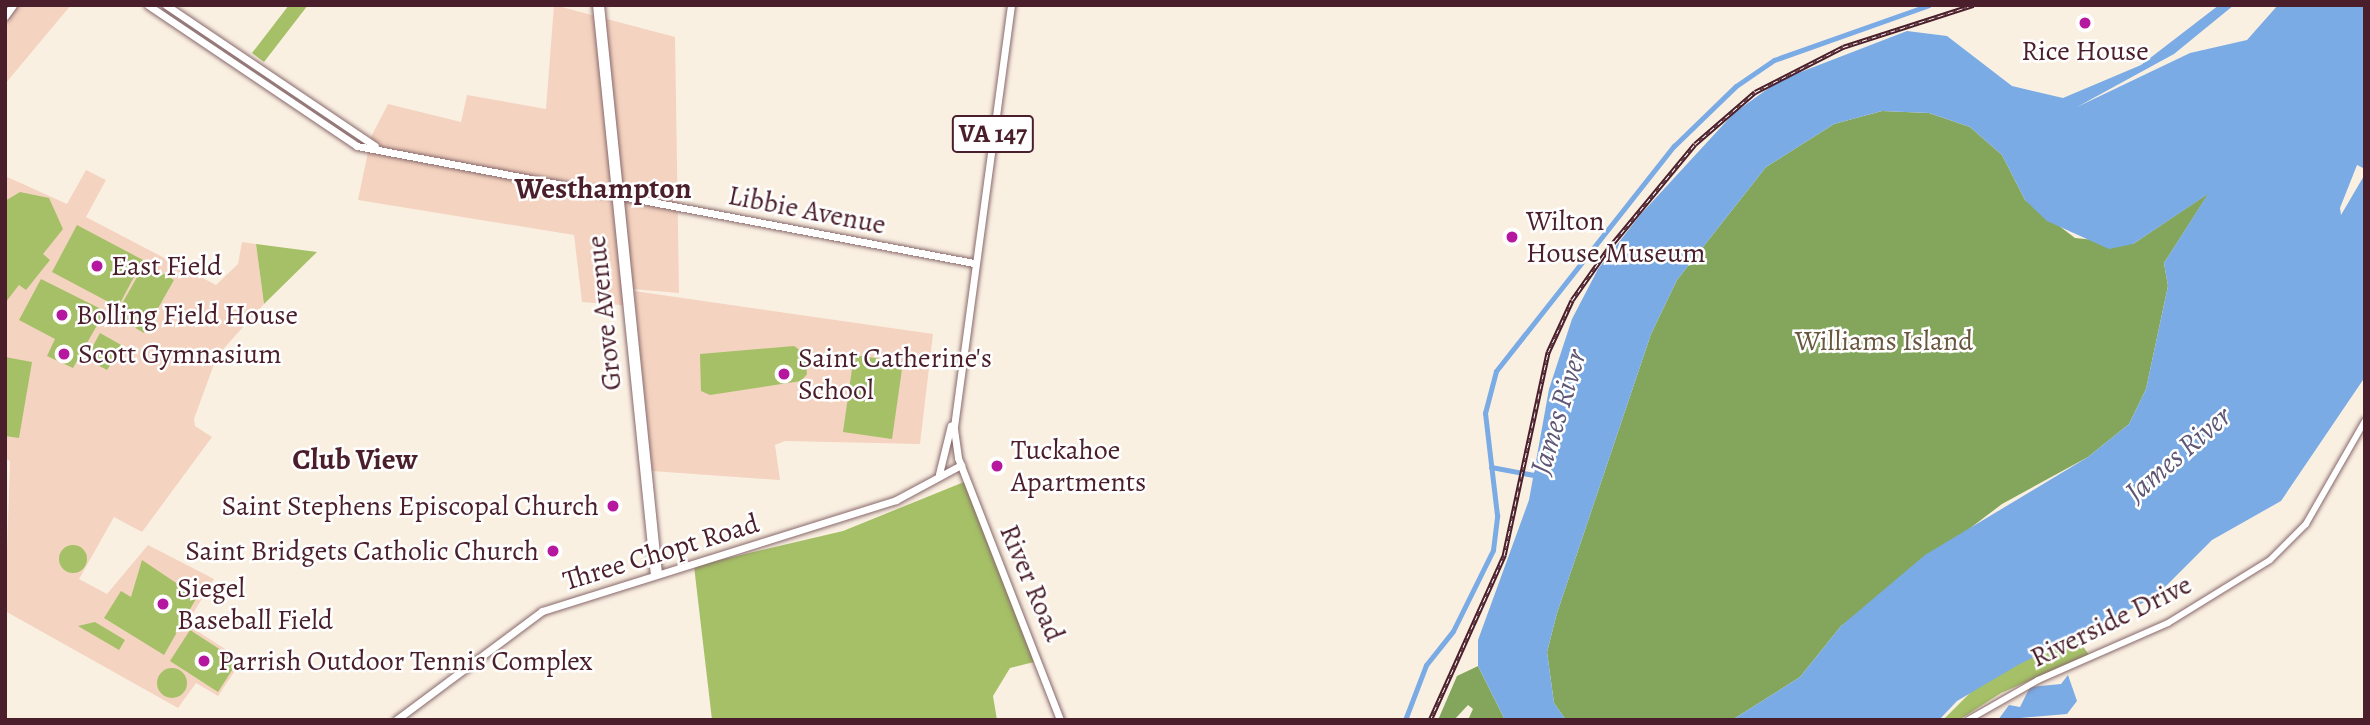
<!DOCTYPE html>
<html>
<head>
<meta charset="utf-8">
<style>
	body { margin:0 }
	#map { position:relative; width:2370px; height:725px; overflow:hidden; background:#faf0e2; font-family:Alegreya,serif }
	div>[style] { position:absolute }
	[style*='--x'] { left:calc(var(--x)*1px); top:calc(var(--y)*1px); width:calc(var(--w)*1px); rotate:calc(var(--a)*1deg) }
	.built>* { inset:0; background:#f4d3c0 }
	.green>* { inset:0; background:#a5c067 }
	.round { border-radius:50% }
	.forest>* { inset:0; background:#84a65c }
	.water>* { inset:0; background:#7babe5 }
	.canal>* { height:5px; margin:-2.5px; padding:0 2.5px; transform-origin:2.5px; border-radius:2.5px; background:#7babe5 }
	.roads { filter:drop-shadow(0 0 2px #88686b) drop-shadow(0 0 2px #88686b) }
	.minor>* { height:6px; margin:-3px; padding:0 3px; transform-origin:3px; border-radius:3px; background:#fff }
	.major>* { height:7px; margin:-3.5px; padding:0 3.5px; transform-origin:3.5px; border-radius:3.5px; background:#fff }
	.rail>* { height:4.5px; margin-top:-2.25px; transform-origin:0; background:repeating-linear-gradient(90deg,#fff 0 5px,#4a1f2b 0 10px); box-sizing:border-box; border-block:2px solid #4a1f2b }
	.dots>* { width:19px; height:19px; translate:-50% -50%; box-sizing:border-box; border:4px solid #fff; border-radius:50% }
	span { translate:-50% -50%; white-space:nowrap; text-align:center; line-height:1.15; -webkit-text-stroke:5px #fff; paint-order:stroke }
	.shield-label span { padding:2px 5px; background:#fff; border:2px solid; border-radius:5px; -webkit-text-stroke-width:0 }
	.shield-label { font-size:26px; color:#4a1f2b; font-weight:700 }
	.poi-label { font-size:28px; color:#4a1f2b }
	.left { translate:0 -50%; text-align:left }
	.right { translate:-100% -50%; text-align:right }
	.street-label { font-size:28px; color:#4a1f2b }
	.park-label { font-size:28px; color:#6a5740 }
	.neighbourhood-label { font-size:30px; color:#4a1f2b; font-weight:700 }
	.water-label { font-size:30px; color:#5e5775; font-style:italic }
	.frame { position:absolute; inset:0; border:7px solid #4a1f2b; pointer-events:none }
</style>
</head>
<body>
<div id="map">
	<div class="built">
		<div style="clip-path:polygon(15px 5px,71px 5px,5px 84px,5px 20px)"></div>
		<div style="clip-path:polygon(554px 5px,675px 37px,679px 293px,632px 289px,634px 306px,582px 302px,574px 235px,358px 200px,371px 137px,388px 104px,461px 122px,467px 95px,546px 109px)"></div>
		<div style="clip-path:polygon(86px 170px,106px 180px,86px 217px,216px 285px,238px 264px,242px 242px,256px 244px,264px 304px,217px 356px,194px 419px,195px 426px,212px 437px,142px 532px,114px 517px,79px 579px,107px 594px,148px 545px,214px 579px,189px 620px,191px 627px,242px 660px,218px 696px,196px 683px,178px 708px,5px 611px,10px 461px,5px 458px,5px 176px,67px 204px)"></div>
		<div style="clip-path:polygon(634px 291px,933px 334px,920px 444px,785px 441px,775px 445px,780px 480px,652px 471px)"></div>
	</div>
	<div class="green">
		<div style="clip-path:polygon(289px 5px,308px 5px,264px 62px,252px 53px)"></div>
		<div style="clip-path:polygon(20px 192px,49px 198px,63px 229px,43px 254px,50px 260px,26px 290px,19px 285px,5px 303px,5px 201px)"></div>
		<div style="clip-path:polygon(77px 225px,143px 260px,118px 307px,52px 272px)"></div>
		<div style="clip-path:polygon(256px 244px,317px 252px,264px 304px)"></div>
		<div style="clip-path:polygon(145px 263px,174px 280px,144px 333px,115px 316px)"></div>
		<div style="clip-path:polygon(41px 279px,105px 311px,73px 368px,47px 356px,55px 339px,19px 320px)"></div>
		<div style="clip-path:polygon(100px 333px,123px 346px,107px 370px,86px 359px)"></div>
		<div style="clip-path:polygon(794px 346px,805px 354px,807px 374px,801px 381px,710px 395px,701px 391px,700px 354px)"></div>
		<div style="clip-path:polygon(854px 355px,903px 362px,892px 439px,843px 432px)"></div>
		<div style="clip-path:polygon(5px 357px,32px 362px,19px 438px,5px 436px)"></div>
		<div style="clip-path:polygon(964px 482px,1034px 662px,1010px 668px,993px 696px,997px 720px,712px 720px,694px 566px,843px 531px)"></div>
		<div class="round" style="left:59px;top:545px;width:28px;height:28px"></div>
		<div style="clip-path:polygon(142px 560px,197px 597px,164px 655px,104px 618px,121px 591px,131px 597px)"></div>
		<div style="clip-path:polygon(95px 622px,125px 640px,119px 650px,78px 626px)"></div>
		<div style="clip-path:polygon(190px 630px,238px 661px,218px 692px,170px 661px)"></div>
		<div style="clip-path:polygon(2073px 632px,2089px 655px,2001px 693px,1959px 720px,1943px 720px,1975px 688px)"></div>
		<div class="round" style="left:157px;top:668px;width:30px;height:30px"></div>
	</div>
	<div class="forest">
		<div style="clip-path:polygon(1882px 111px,1929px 113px,1970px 127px,2002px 155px,2025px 200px,2075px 238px,2133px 244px,2209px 193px,2164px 263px,2168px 286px,2146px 389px,2129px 424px,2088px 457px,2002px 504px,1841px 626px,1800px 677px,1732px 720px,1566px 720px,1554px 703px,1547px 652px,1557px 613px,1651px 334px,1677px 280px,1766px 167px,1834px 124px)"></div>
		<div style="clip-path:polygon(1478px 666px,1505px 720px,1468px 720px,1473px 709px,1468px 705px,1454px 720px,1438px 720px,1457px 676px)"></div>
	</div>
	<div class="water">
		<div style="clip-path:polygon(2219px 5px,2234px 5px,2174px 54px,2077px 107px,2190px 53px,2247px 40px,2278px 5px,2365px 5px,2365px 169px,2357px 165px,2340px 208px,2341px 215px,2365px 174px,2365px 377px,2281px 501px,2212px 540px,2155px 597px,2018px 665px,1957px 701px,1939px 720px,1732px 720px,1800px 677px,1841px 626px,1925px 555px,2088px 457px,2129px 424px,2146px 389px,2168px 286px,2164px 263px,2208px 194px,2133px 244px,2109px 249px,2047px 221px,2025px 200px,2002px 155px,1970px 127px,1929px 113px,1882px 111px,1834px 124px,1766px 167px,1677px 280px,1651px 334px,1557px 613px,1547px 652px,1554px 703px,1566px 720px,1505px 720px,1478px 666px,1478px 640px,1529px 500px,1549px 389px,1572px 319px,1598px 269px,1640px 215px,1734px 113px,1780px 80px,1907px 31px,1947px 36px,2012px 86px,2063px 98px,2141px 65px)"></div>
		<div style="clip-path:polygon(2068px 675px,2077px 701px,2067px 714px,1998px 720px,2009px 705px,2020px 707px,2030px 687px,2061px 684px)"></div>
	</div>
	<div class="canal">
		<div style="--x:1491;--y:467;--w:49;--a:10.6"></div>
		<div style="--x:1405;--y:720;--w:59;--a:-69.1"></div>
		<div style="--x:1426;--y:665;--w:43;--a:-51.5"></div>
		<div style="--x:1453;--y:631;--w:90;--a:-63.7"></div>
		<div style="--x:1493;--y:550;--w:35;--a:-83"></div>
		<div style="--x:1497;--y:515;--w:103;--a:-96.7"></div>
		<div style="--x:1485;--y:413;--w:43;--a:-75.3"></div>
		<div style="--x:1496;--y:371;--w:287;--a:-51.7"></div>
		<div style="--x:1674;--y:146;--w:86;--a:-44.1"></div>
		<div style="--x:1736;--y:86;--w:46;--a:-34.4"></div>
		<div style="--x:1774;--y:60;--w:164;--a:-19.5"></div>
	</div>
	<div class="roads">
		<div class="minor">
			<div style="--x:596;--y:5;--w:574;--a:84.2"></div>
			<div style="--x:601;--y:5;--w:572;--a:84.18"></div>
			<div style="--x:1968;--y:720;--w:81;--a:-29.7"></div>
			<div style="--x:2038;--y:680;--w:142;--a:-23.7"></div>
			<div style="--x:2168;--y:623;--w:120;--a:-31.7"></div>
			<div style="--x:2270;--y:560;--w:51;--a:-45"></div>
			<div style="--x:2306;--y:524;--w:119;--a:-60.2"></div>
		</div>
		<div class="major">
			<div style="--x:148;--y:5;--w:252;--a:34"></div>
			<div style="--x:357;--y:146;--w:628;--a:10.74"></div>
			<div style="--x:166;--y:5;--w:252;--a:34"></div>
			<div style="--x:1011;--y:5;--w:428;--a:97.7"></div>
			<div style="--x:954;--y:429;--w:29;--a:82"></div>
			<div style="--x:958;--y:458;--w:281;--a:68.7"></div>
			<div style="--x:5;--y:16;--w:14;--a:-54"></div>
			<div style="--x:939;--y:474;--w:50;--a:-76.2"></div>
			<div style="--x:396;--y:720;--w:182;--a:-36.7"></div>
			<div style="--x:542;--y:611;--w:371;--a:-17.4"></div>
			<div style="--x:896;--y:500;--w:74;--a:-28.3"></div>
		</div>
	</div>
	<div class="rail">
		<div style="--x:1430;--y:720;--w:181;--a:-65.8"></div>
		<div style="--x:1504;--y:555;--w:208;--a:-77.8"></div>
		<div style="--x:1548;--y:352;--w:57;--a:-65.2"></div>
		<div style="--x:1572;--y:300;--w:62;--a:-54.8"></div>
		<div style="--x:1608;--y:249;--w:136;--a:-50.4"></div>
		<div style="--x:1695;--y:144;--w:79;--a:-40.9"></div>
		<div style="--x:1755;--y:92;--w:99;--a:-27.1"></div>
		<div style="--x:1843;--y:47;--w:137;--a:-17.9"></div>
	</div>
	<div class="dots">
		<div style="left:2085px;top:23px;background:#b5179e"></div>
		<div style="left:1512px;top:237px;background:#b5179e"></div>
		<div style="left:97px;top:266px;background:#b5179e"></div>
		<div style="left:62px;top:315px;background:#b5179e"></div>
		<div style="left:64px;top:354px;background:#b5179e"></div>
		<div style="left:784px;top:374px;background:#b5179e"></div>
		<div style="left:997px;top:466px;background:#b5179e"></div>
		<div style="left:613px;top:506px;background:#b5179e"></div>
		<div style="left:553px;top:551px;background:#b5179e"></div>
		<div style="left:163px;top:604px;background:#b5179e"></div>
		<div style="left:204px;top:661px;background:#b5179e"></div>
	</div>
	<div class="shield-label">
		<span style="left:993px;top:134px">VA 147</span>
	</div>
	<div class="poi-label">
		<span style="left:2085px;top:51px">Rice House</span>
		<span class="left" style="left:1526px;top:237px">Wilton<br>House Museum</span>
		<span class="left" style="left:111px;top:266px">East Field</span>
		<span class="left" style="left:76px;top:315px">Bolling Field House</span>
		<span class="left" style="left:78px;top:354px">Scott Gymnasium</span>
		<span class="left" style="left:798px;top:374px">Saint Catherine's<br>School</span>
		<span class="left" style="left:1011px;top:466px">Tuckahoe<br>Apartments</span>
		<span class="right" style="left:599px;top:506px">Saint Stephens Episcopal Church</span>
		<span class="right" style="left:539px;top:551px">Saint Bridgets Catholic Church</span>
		<span class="left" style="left:177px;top:604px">Siegel<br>Baseball Field</span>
		<span class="left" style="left:218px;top:661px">Parrish Outdoor Tennis Complex</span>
	</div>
	<div class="street-label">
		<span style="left:807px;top:210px;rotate:11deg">Libbie Avenue</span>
		<span style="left:604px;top:313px;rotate:-96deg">Grove Avenue</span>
		<span style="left:661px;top:552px;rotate:-17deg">Three Chopt Road</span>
		<span style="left:1032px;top:583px;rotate:67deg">River Road</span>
		<span style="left:2111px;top:621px;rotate:-26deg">Riverside Drive</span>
	</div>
	<div class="park-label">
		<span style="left:1884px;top:341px">Williams Island</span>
	</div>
	<div class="neighbourhood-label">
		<span style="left:603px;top:188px">Westhampton</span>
		<span style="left:355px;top:459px">Club View</span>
	</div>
	<div class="water-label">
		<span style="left:1558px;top:412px;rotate:-73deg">James River</span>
		<span style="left:2178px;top:454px;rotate:-41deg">James River</span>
	</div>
	<div class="frame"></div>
</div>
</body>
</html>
